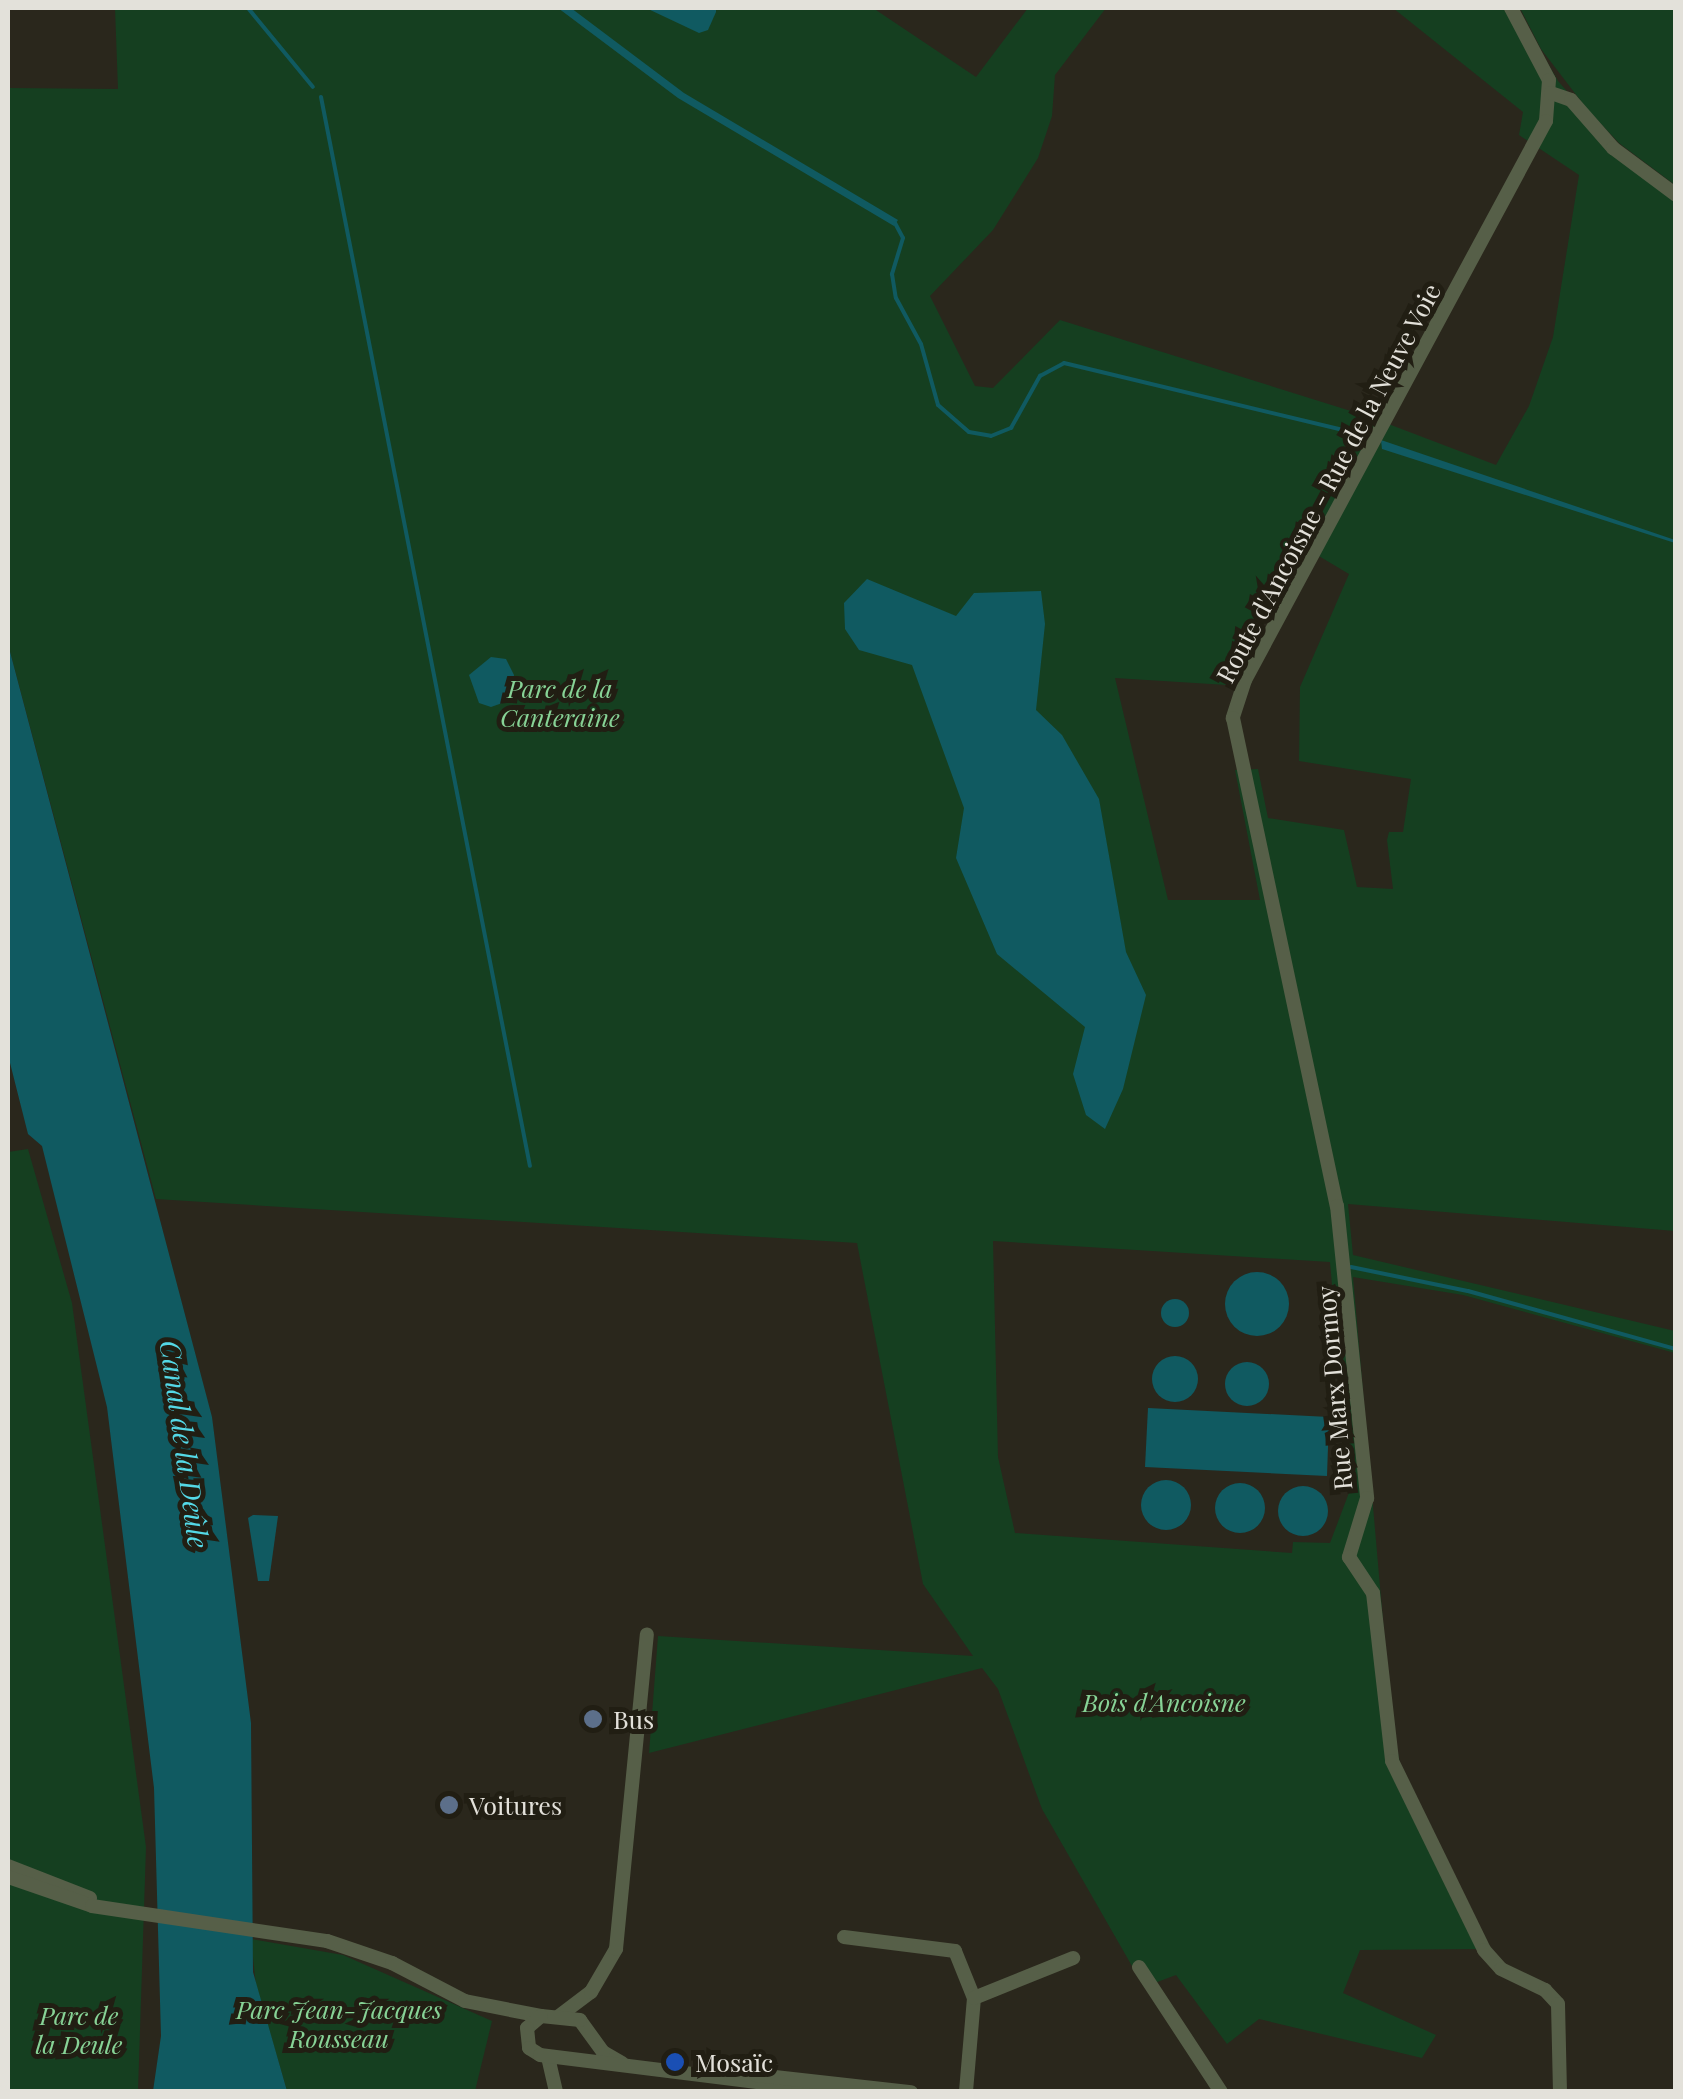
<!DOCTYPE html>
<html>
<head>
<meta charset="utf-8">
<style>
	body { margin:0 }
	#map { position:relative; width:1683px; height:2099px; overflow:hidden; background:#2a271c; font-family:"Playfair Display",serif }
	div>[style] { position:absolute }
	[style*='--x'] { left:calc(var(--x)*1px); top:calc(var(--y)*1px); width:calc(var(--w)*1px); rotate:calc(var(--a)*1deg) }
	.green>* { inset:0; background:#153f20 }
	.water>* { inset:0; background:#105a61 }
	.round { border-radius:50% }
	.stream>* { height:4px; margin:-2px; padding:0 2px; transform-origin:2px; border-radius:2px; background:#105a61 }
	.minor>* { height:14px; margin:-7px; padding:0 7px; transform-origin:7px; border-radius:7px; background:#565f48 }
	.dots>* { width:28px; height:28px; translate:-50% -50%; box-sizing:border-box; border:5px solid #211e13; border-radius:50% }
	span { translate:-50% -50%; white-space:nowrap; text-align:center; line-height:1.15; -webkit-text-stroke:10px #211e13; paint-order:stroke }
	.street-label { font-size:25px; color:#e3e1da }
	.park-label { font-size:25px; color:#87d396; font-style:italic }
	.poi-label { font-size:25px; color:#e3e1da }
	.left { translate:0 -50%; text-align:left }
	.water-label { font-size:28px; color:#54d8e6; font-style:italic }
	.frame { position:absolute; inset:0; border:10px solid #e3e1da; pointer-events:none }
</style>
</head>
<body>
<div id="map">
	<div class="green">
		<div style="clip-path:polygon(evenodd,115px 8px,873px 8px,976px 77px,1028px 8px,1106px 8px,1055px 75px,1052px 116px,1038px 158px,993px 230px,930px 296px,975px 386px,993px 388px,1060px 320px,1370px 417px,1496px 465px,1529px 406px,1553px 337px,1579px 175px,1519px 135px,1523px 112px,1393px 8px,1516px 8px,1558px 81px,1609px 139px,1675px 191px,1675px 1231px,1348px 1204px,1353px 1255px,1675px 1331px,1675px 1353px,1463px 1295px,1353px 1277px,1392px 1724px,1400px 1763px,1478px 1949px,1360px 1950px,1343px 1993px,1436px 2035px,1422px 2058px,1259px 2019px,1227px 2044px,1176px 1975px,1144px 1987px,1042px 1809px,998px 1689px,982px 1668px,649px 1753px,658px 1636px,973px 1656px,923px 1584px,857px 1243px,156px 1199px,8px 644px,8px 88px,118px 89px,115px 8px,1307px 549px,1349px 574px,1300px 687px,1299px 761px,1411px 779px,1403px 832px,1389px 832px,1387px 840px,1393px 889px,1357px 887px,1344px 830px,1268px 818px,1258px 769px,1235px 770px,1260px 900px,1168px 900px,1115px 678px,1227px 685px,1307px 549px,115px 8px,993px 1241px,1330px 1262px,1350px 1490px,1330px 1543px,1293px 1542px,1292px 1553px,1015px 1533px,998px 1457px,993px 1241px)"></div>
		<div style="clip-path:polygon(1520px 8px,1675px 8px,1675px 185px,1619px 143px,1587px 109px,1541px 49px)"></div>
		<div style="clip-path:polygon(28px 1149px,72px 1303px,146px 1847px,138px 2091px,8px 2092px,8px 1152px)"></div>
		<div style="clip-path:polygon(251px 1939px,343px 1955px,492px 2021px,475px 2091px,287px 2091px,256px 1985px)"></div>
	</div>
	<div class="water">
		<div style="clip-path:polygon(558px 8px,571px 8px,684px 93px,898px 220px,894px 226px,678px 98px)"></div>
		<div style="clip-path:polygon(646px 8px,716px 8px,716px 12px,708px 30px,699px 33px)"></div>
		<div style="clip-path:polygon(1381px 440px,1675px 540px,1675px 543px,1382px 449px)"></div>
		<div style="clip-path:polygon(867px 579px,956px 616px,974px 593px,1041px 591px,1045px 624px,1036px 710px,1062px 735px,1099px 799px,1126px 952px,1146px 995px,1123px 1089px,1105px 1129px,1086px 1115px,1073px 1074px,1085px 1027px,997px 954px,956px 858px,964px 808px,912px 665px,859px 650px,845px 629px,844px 603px)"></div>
		<div style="clip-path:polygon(8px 644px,212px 1417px,251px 1723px,253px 1972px,287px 2091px,153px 2091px,161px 2036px,154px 1788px,107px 1407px,42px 1146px,28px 1134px,8px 1055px)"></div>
		<div style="clip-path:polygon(491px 657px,506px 659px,514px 675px,511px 700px,491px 707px,479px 703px,469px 675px)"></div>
		<div class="round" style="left:1225px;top:1272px;width:64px;height:64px"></div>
		<div class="round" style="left:1161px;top:1299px;width:28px;height:28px"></div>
		<div class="round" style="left:1152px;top:1356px;width:46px;height:46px"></div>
		<div class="round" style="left:1225px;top:1362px;width:44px;height:44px"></div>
		<div style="clip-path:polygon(1148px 1408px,1329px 1417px,1327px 1476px,1145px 1467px)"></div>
		<div class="round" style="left:1141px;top:1480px;width:50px;height:50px"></div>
		<div class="round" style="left:1215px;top:1483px;width:50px;height:50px"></div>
		<div class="round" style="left:1278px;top:1486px;width:50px;height:50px"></div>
		<div style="clip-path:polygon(253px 1515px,278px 1516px,269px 1581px,258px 1581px,248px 1518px)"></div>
	</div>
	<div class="stream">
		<div style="--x:248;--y:8;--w:102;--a:50.6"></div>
		<div style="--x:321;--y:97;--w:1089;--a:78.94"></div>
		<div style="--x:895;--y:223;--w:17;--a:62"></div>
		<div style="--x:903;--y:238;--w:38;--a:107"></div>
		<div style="--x:892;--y:274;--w:24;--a:81"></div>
		<div style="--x:896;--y:298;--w:52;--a:61.5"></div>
		<div style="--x:921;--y:344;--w:63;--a:74.4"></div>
		<div style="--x:938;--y:405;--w:41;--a:41.1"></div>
		<div style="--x:969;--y:432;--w:22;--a:10"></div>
		<div style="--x:991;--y:436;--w:22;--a:-22"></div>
		<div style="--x:1011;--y:428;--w:60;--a:-60.9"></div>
		<div style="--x:1040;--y:376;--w:27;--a:-28"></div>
		<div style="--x:1064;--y:363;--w:314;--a:13.5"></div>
		<div style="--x:1351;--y:1267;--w:119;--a:11.6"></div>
		<div style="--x:1468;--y:1291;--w:216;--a:15.6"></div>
	</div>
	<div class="minor">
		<div style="--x:1511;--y:8;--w:81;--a:62.2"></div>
		<div style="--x:1549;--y:80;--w:41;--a:94.2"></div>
		<div style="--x:1546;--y:121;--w:635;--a:118.3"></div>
		<div style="--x:1245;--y:680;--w:40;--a:108"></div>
		<div style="--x:1233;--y:718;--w:499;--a:78"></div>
		<div style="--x:1337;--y:1206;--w:294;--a:84.1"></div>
		<div style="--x:1367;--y:1498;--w:62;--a:107"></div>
		<div style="--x:1349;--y:1557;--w:43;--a:56.3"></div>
		<div style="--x:1373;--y:1593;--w:169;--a:83.5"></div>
		<div style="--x:1392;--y:1761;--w:210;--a:64"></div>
		<div style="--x:1484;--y:1950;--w:25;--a:48"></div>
		<div style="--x:1501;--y:1969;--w:49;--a:25.5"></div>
		<div style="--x:1545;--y:1990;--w:19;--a:47"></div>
		<div style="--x:1558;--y:2004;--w:88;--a:88.7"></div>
		<div style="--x:1551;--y:93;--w:21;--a:19"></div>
		<div style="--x:1571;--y:100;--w:64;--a:48.8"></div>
		<div style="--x:1613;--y:148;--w:79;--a:36.7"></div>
		<div style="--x:8;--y:1866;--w:88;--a:21.3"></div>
		<div style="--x:8;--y:1877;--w:89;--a:19"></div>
		<div style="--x:92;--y:1906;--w:238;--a:8.5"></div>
		<div style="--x:327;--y:1941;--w:69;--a:18.7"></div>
		<div style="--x:392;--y:1963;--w:82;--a:27.5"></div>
		<div style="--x:465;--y:2001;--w:77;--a:11.2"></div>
		<div style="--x:844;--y:1937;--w:112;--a:7.2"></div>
		<div style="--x:955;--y:1951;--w:51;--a:68"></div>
		<div style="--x:974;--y:1998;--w:94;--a:94.9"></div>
		<div style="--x:1139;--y:1967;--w:149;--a:56.7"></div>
		<div style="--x:974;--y:1998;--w:107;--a:-22"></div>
		<div style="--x:559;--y:2016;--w:40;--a:-37"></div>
		<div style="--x:591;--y:1992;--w:50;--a:-59.8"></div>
		<div style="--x:616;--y:1949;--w:316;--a:-84.4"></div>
		<div style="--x:548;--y:2057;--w:36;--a:77"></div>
		<div style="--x:622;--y:2063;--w:22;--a:-150"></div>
		<div style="--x:603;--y:2052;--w:39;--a:-126"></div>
		<div style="--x:580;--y:2020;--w:39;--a:-174"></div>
		<div style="--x:541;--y:2016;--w:18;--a:139"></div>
		<div style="--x:527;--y:2028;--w:20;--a:84"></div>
		<div style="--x:529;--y:2048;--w:13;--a:32"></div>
		<div style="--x:540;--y:2055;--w:260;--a:7.1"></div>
		<div style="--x:798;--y:2087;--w:39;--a:-4"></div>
		<div style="--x:756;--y:2075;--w:156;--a:6.3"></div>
	</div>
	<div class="dots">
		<div style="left:593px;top:1719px;background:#5c6f8a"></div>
		<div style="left:449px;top:1805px;background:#5c6f8a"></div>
		<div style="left:675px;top:2062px;background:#1a4fb4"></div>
	</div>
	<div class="street-label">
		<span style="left:1328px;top:483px;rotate:-62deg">Route d'Ancoisne - Rue de la Neuve Voie</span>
		<span style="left:1334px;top:1388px;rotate:-95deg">Rue Marx Dormoy</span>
	</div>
	<div class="park-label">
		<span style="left:560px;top:703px">Parc de la<br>Canteraine</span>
		<span style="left:1164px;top:1702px">Bois d'Ancoisne</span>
		<span style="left:339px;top:2024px">Parc Jean-Jacques<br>Rousseau</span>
		<span style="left:79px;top:2030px">Parc de<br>la Deule</span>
	</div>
	<div class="poi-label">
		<span class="left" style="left:613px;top:1719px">Bus</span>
		<span class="left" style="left:469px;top:1805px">Voitures</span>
		<span class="left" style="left:695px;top:2062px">Mosaïc</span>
	</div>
	<div class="water-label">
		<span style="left:185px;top:1444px;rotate:82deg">Canal de la Deûle</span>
	</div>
	<div class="frame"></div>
</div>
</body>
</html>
